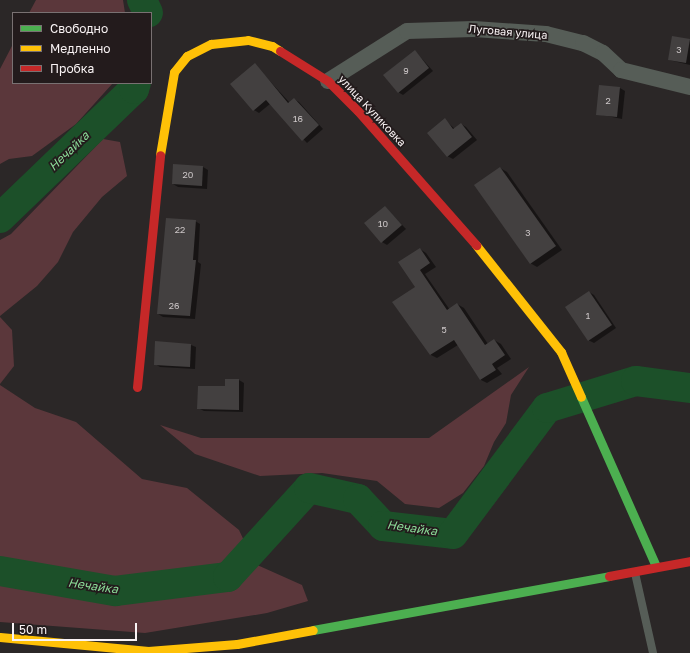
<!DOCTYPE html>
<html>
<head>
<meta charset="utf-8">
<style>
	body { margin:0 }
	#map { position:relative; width:690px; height:653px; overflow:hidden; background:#2b2727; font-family:"Golos Text",sans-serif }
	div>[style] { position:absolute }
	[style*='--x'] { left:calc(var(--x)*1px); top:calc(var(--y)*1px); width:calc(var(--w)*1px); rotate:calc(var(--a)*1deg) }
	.green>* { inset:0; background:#5b373b }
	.shadow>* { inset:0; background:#0007 }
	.river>* { height:30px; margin:-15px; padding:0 15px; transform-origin:15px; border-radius:15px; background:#1c5029 }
	.building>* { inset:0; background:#434040 }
	.lane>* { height:8px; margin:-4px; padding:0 4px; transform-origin:4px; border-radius:4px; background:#565d57 }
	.street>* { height:16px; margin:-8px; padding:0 8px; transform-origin:8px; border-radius:8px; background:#565d57 }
	.fast>* { height:9px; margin:-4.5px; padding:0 4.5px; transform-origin:4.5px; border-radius:4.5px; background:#4caf50 }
	.slow>* { height:9px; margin:-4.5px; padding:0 4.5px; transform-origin:4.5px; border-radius:4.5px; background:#ffc107 }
	.jam>* { height:9px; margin:-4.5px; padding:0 4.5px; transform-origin:4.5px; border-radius:4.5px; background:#c62828 }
	span { translate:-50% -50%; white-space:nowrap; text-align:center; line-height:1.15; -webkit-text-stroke:3.5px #231b1c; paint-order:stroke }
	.number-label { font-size:9px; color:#ccc6c7 }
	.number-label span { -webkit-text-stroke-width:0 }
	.street-label { font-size:11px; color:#f9f3f4 }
	.water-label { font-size:12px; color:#8bdb98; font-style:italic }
	.legend { position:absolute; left:12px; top:12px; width:140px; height:72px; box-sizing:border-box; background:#231b1c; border:1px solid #797172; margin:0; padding:5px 7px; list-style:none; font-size:12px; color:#f9f3f4 }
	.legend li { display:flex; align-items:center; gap:8px; height:20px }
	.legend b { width:20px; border:1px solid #797172 }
	.scale { position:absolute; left:12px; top:623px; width:125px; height:18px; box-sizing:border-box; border:2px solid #f9f3f4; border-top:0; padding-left:5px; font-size:12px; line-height:14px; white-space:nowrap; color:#f9f3f4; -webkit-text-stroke:3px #231b1c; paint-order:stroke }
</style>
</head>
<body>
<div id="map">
	<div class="green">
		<div style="clip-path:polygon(36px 0,123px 0,125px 13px,29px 13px)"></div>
		<div style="clip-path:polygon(13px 44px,13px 83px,113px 83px,76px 124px,32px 156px,9px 159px,0 164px,0 69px)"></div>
		<div style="clip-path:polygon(103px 139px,120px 142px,127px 176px,102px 197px,73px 232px,58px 262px,37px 286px,0 316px,0 240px,11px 234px)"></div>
		<div style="clip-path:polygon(0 317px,12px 330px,14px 366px,0 384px)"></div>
		<div style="clip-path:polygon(529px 367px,511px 395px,506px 423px,494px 442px,484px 466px,463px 493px,439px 508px,405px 504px,377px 481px,322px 473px,260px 476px,195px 454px,160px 425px,201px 438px,429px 438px)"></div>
		<div style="clip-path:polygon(0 385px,35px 408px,76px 422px,142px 479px,187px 488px,239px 530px,255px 564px,302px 585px,308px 601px,267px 613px,145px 633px,0 622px)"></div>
	</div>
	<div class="shadow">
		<div style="clip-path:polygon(673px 37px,690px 40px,690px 65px,669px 60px)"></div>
		<div style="clip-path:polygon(415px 51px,433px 71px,403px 95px,398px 92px)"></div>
		<div style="clip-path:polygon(255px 65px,290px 103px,294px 99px,299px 102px,323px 129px,307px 143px,270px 104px,259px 113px,254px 110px)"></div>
		<div style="clip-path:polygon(620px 88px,625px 91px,622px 119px,597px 114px)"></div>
		<div style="clip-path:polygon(445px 120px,455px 129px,461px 124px,466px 127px,477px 140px,453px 159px,447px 156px)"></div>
		<div style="clip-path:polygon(203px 167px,208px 170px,207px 189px,178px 187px,173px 184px)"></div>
		<div style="clip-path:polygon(500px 168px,507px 172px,562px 250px,537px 267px,530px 263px)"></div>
		<div style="clip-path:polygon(385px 207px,406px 229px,387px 245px,382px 242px)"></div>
		<div style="clip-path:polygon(195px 221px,200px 224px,198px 262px,201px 264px,195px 319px,163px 317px,158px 314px)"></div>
		<div style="clip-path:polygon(420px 249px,426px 253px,436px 267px,425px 274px,450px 310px,457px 304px,464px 308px,488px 344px,494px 340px,501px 344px,511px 359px,497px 368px,502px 374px,487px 383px,481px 380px,458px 345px,437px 358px,431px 355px,393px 303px,416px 287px)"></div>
		<div style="clip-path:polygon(589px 292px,594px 295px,616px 328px,594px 343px,588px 340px)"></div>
		<div style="clip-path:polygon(191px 345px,196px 347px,195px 369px,160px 367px,155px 364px)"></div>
		<div style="clip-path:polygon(239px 380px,244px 383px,243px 412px,204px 411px,198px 408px)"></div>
	</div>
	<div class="river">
		<div style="--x:142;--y:0;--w:14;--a:65"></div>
		<div style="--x:0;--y:218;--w:186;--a:-43.9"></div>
		<div style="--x:134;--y:89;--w:6;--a:-72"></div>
		<div style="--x:0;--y:571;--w:117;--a:9.9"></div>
		<div style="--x:115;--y:591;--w:114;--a:-7.1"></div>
		<div style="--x:228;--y:577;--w:120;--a:-47.7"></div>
		<div style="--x:309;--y:488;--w:50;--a:12.7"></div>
		<div style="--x:358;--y:499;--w:37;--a:47"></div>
		<div style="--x:383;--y:526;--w:70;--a:6.5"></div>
		<div style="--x:453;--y:534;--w:157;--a:-53.3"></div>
		<div style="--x:547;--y:408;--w:93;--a:-16.9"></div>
		<div style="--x:636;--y:381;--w:54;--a:7.4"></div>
	</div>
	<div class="building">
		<div style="clip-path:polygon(672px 36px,690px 39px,686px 63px,668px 60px)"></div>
		<div style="clip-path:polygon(415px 50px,429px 68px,398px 93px,383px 75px)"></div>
		<div style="clip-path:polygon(255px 63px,288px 103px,294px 98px,319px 125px,302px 141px,266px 100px,253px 111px,230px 84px)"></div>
		<div style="clip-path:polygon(599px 85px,620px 87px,617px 117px,596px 115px)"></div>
		<div style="clip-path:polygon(445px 118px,453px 129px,461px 123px,472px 137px,447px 157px,427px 133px)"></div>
		<div style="clip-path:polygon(173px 164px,203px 166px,202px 186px,172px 184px)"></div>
		<div style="clip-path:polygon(500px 167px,556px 246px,530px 264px,474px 185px)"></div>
		<div style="clip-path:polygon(385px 206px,402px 225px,381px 243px,364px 223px)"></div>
		<div style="clip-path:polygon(166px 218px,196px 220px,193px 260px,196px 260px,190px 316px,157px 314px)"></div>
		<div style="clip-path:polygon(420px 248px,430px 263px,420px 270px,447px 310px,457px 303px,485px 345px,494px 339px,505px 355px,492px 364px,496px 370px,480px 380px,454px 340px,430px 355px,392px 302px,415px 287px,398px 262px)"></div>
		<div style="clip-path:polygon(589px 291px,612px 325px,588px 341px,565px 307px)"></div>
		<div style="clip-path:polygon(155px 341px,191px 344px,190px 367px,154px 365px)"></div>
		<div style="clip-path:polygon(225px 379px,239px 379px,239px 410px,197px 409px,198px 386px,225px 386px)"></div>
	</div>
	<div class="lane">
		<div style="--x:635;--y:573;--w:82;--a:77.3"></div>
	</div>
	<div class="street">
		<div style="--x:328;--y:81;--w:93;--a:-32.3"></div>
		<div style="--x:407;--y:31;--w:67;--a:-1.7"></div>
		<div style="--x:474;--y:29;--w:72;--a:4"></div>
		<div style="--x:546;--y:34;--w:38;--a:14"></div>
		<div style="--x:583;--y:43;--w:22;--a:27"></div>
		<div style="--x:603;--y:53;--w:25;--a:43"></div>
		<div style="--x:621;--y:70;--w:71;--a:13.8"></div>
	</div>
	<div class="fast">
		<div style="--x:581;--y:397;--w:185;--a:66.1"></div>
		<div style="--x:313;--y:630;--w:301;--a:-10.3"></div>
	</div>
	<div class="slow">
		<div style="--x:160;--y:155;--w:84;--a:-80.4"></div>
		<div style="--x:174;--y:72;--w:21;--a:-51"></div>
		<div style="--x:187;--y:56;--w:27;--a:-27"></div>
		<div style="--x:211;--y:44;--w:37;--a:-6"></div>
		<div style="--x:248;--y:40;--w:25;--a:14"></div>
		<div style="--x:272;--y:46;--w:9;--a:32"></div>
		<div style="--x:476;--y:245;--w:137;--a:51.5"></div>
		<div style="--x:561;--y:352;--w:49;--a:66"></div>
		<div style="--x:0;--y:637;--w:149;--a:5.4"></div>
		<div style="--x:148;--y:651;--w:89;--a:-4.5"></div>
		<div style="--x:237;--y:644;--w:77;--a:-10.4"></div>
	</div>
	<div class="jam">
		<div style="--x:280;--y:51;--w:57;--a:32"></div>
		<div style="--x:328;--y:81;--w:42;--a:45"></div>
		<div style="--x:358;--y:111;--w:179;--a:48.6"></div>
		<div style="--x:137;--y:387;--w:233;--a:-84.3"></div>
		<div style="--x:609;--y:576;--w:82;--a:-10.5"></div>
	</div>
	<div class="number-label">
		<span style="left:679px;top:50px">3</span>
		<span style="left:406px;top:71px">9</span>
		<span style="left:608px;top:101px">2</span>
		<span style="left:298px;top:119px">16</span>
		<span style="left:188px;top:175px">20</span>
		<span style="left:383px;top:224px">10</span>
		<span style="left:180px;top:230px">22</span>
		<span style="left:528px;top:233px">3</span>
		<span style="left:174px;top:306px">26</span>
		<span style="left:588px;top:316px">1</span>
		<span style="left:444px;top:330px">5</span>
	</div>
	<div class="street-label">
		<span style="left:508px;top:32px;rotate:5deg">Луговая улица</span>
		<span style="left:372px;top:111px;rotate:47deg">улица Куликовка</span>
	</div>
	<div class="water-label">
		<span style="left:69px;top:151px;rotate:-44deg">Нечайка</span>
		<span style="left:412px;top:528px;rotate:8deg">Нечайка</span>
		<span style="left:93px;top:586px;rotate:8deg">Нечайка</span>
	</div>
	<ul class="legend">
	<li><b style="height:5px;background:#4caf50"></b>Свободно</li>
	<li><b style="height:5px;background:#ffc107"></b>Медленно</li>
	<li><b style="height:5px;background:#c62828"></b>Пробка</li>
	</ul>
	<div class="scale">50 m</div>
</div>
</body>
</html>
